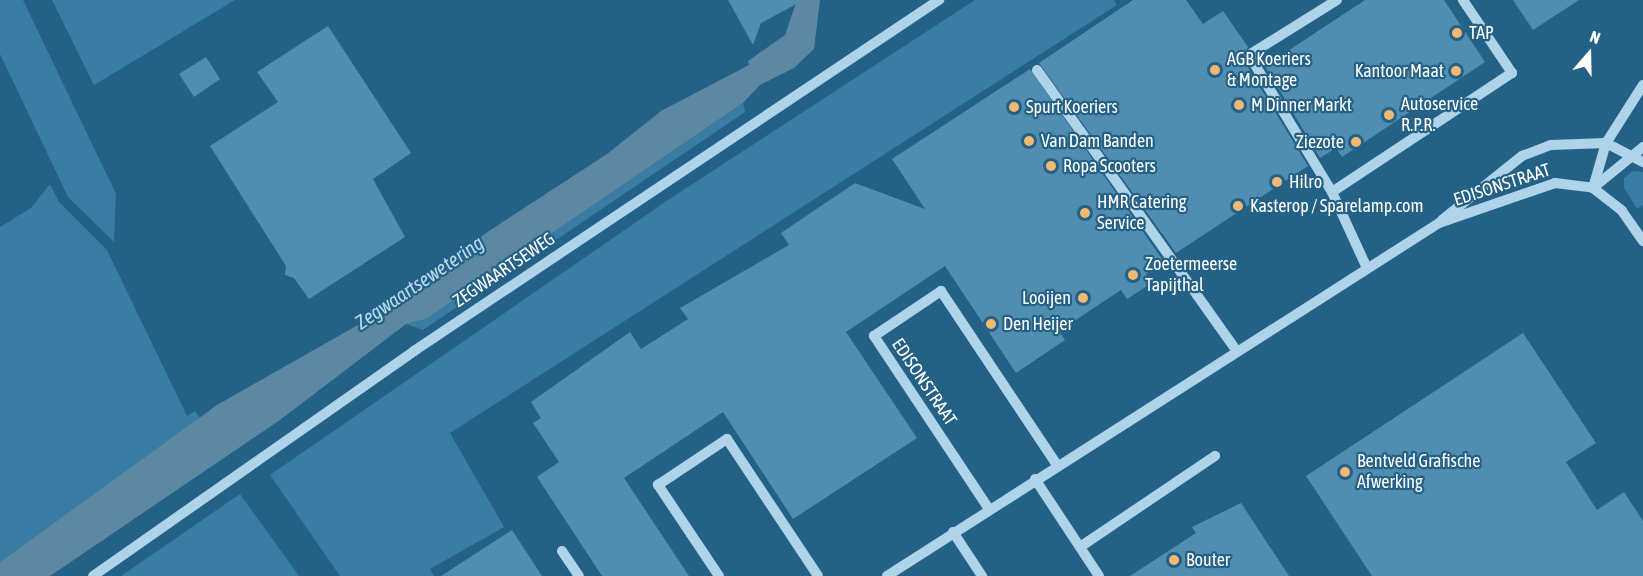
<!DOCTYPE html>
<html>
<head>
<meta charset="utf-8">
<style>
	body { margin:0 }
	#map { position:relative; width:1643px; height:576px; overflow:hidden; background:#246187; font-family:"Asap Condensed",sans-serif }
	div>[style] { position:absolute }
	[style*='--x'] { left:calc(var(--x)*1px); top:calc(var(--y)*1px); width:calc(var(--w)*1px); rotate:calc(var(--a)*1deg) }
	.green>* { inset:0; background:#397ca4 }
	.water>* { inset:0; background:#5d88a1 }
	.building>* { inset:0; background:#508db1 }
	.minor>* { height:10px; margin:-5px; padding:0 5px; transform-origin:5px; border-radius:5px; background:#afd3e9 }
	.dots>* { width:16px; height:16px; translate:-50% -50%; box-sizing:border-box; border:3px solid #246187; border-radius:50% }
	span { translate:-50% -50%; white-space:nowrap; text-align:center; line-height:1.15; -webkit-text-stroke:4.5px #246187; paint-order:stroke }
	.poi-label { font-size:18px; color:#fff }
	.left { translate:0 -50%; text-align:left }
	.right { translate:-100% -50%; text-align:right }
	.street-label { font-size:18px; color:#fff }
	.water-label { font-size:20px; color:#bbddf0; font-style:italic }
	.north { position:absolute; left:1559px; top:24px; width:60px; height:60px; -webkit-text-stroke:4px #246187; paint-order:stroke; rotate:20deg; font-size:16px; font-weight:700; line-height:24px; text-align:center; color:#fff }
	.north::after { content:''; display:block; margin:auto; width:21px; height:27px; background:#fff; clip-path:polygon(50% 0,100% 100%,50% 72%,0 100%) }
</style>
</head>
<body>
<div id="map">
	<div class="green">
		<div style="clip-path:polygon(0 0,23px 0,116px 194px,114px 242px,68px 197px,0 54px)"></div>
		<div style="clip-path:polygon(52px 0,235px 0,94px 85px)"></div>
		<div style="clip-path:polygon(975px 0,1114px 0,1117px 5px,450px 433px,504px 527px,430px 569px,434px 576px,340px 576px,270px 475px,671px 198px)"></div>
		<div style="clip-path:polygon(743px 103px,745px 112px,423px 330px,406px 324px,426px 319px)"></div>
		<div style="clip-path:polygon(1633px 171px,1643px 172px,1643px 205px,1637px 209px,1624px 188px,1624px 178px)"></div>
		<div style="clip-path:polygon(50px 184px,59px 202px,107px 250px,187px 416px,195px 411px,200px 418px,0 562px,0 227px,31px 208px)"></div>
		<div style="clip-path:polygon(240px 494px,299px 576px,121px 576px)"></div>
	</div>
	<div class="water">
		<div style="clip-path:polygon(797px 0,820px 0,814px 49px,794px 68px,760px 85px,743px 103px,426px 319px,406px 324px,280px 420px,50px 576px,0 576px,0 562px,217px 405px,372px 317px,489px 231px,607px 154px,661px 111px,749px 65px,748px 61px,785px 35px)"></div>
	</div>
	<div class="building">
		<div style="clip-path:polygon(728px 0,804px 0,761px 23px,753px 45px)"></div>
		<div style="clip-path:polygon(1133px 0,1186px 0,1203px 24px,1223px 11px,1248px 47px,1243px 59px,1308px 166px,1176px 253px,1039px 63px)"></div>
		<div style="clip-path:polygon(1365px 0,1444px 0,1485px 62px,1342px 157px,1336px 148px,1320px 158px,1265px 66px)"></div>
		<div style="clip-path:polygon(1513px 0,1579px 0,1533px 30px)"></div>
		<div style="clip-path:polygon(328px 26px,411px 153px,373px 179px,405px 237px,309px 299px,294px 278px,285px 275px,286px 266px,210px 146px,278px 102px,257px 72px)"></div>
		<div style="clip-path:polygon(206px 57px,220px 79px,194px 97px,179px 74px)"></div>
		<div style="clip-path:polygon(1030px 69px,1164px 262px,1146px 274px,1152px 283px,1127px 299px,1121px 290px,1059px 331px,1065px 340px,1016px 373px,945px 266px,846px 332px,917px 438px,793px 519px,723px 412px,624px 478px,689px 576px,602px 576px,537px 477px,559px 462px,533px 423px,541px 418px,531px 402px,630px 332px,641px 349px,688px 319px,680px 308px,789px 245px,781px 233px,855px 183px,925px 209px,892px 159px)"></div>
		<div style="clip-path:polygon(1523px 333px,1596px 443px,1566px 462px,1597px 510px,1624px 492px,1643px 521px,1643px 576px,1372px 576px,1306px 476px)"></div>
		<div style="clip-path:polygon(1241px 503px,1289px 576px,1130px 576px,1196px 533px,1192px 527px)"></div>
		<div style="clip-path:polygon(512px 530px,542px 576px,441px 576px)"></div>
	</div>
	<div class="minor">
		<div style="--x:1337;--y:0;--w:104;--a:148"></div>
		<div style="--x:1249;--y:55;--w:160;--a:58.8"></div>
		<div style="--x:1332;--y:192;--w:81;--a:65.3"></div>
		<div style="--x:1037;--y:70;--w:344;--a:54.6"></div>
		<div style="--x:1643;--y:85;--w:69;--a:122.5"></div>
		<div style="--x:1606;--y:143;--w:47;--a:106.1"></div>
		<div style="--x:1593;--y:188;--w:37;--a:38"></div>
		<div style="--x:1622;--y:211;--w:37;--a:55"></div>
		<div style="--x:1332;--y:192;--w:216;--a:-33.5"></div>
		<div style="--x:1512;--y:73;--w:88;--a:-123.9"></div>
		<div style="--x:1442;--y:220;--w:102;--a:-38.7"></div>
		<div style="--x:1522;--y:156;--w:31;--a:-21"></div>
		<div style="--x:1551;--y:145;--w:55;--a:-2.1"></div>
		<div style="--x:1606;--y:143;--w:42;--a:27.2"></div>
		<div style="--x:1035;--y:479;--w:116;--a:56.6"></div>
		<div style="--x:989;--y:509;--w:208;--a:-123.6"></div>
		<div style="--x:874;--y:336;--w:81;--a:-33.9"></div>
		<div style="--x:941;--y:291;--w:209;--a:56.3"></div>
		<div style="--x:953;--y:532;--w:53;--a:56.6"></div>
		<div style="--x:1080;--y:547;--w:163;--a:-34"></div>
		<div style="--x:562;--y:551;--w:30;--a:56"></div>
		<div style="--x:93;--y:576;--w:392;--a:-35"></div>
		<div style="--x:414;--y:351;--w:632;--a:-33.77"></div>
		<div style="--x:719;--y:576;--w:110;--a:-123.8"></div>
		<div style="--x:658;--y:485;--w:83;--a:-33.7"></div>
		<div style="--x:727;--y:439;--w:164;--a:56.4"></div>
		<div style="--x:887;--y:576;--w:655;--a:-32.6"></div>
		<div style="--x:1439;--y:223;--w:123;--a:-19"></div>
		<div style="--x:1555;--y:183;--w:38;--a:7"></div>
		<div style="--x:1593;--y:188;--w:65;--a:-39.4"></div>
	</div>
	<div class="dots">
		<div style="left:1457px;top:33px;background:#f3b873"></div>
		<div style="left:1215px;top:70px;background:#f3b873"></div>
		<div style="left:1456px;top:71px;background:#f3b873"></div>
		<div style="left:1239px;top:105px;background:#f3b873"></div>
		<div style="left:1014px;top:107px;background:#f3b873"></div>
		<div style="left:1389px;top:115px;background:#f3b873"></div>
		<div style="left:1029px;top:141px;background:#f3b873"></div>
		<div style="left:1356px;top:142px;background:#f3b873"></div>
		<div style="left:1051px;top:166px;background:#f3b873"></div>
		<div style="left:1277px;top:182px;background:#f3b873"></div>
		<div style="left:1238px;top:206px;background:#f3b873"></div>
		<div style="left:1085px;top:213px;background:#f3b873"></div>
		<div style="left:1133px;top:275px;background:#f3b873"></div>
		<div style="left:1083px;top:298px;background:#f3b873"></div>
		<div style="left:991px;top:324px;background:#f3b873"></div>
		<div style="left:1345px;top:472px;background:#f3b873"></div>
		<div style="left:1174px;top:560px;background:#f3b873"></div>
	</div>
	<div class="poi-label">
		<span class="left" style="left:1469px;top:33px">TAP</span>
		<span class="left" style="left:1227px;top:70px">AGB Koeriers<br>&amp; Montage</span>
		<span class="right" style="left:1444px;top:71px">Kantoor Maat</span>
		<span class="left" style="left:1251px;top:105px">M Dinner Markt</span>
		<span class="left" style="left:1401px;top:115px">Autoservice<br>R.P.R.</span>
		<span class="left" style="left:1026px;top:107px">Spurt Koeriers</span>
		<span class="left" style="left:1041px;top:141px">Van Dam Banden</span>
		<span class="right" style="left:1344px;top:142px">Ziezote</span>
		<span class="left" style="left:1063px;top:166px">Ropa Scooters</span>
		<span class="left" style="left:1289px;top:182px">Hilro</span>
		<span class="left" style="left:1097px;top:213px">HMR Catering<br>Service</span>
		<span class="left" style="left:1250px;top:206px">Kasterop / Sparelamp.com</span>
		<span class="left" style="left:1145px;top:275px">Zoetermeerse<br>Tapijthal</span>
		<span class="right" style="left:1071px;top:298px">Looijen</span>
		<span class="left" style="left:1003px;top:324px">Den Heijer</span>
		<span class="left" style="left:1357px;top:472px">Bentveld Grafische<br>Afwerking</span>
		<span class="left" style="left:1186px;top:560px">Bouter</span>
	</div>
	<div class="street-label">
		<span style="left:1502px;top:185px;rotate:-18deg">EDISONSTRAAT</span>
		<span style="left:504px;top:270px;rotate:-34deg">ZEGWAARTSEWEG</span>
		<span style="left:924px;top:382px;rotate:56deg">EDISONSTRAAT</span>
	</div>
	<div class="water-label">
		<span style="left:419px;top:282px;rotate:-34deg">Zegwaartsewetering</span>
	</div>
	<div class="north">N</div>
</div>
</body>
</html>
